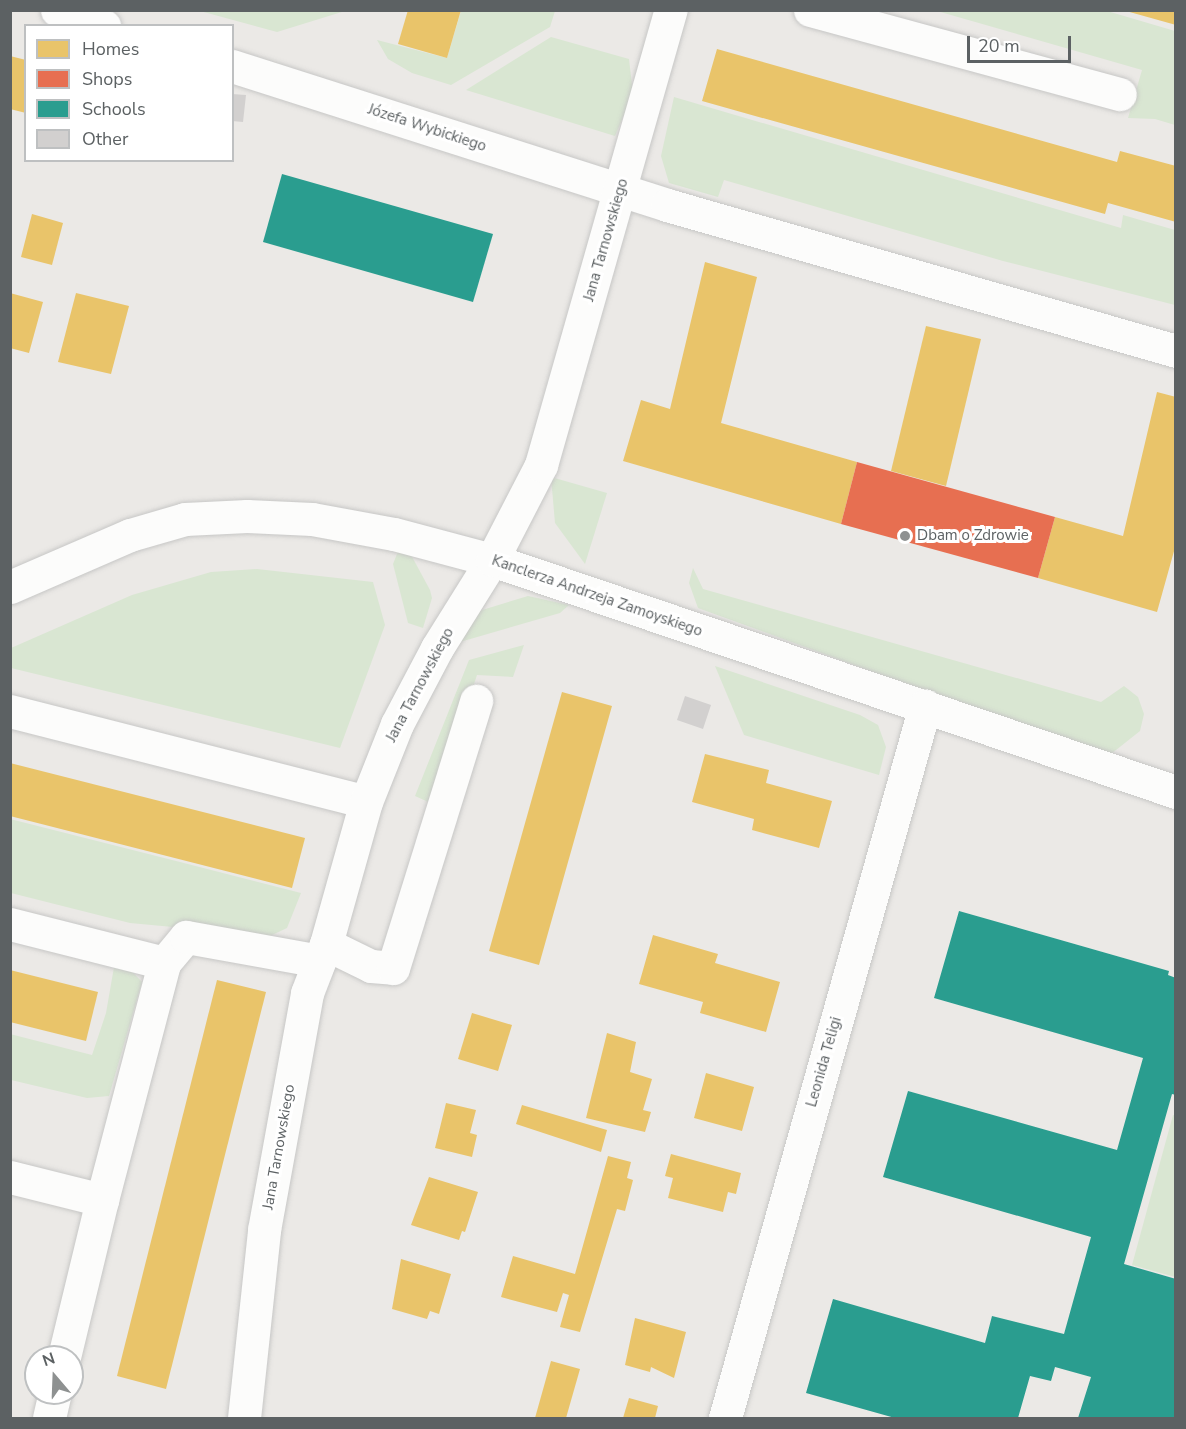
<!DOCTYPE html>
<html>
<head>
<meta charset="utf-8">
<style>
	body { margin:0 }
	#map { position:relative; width:1186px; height:1429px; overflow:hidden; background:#ebe9e6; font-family:"Nunito Sans",sans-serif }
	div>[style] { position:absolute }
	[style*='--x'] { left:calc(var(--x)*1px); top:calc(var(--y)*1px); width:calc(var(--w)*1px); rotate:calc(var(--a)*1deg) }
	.green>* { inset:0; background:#d9e6d2 }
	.homes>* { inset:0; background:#e9c46a }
	.shops>* { inset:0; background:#e76f51 }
	.schools>* { inset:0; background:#2a9d8f }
	.building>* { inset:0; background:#d2d0cf }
	.roads { filter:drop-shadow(0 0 2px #c7c7c6) drop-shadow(0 0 2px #c7c7c6) }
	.minor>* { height:33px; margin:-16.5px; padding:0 16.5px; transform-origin:16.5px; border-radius:16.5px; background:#fcfcfb }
	.dots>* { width:16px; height:16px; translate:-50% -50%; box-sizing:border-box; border:3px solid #fff; border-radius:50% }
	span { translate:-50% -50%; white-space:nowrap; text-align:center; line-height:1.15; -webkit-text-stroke:6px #fff; paint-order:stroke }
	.street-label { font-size:15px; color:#5c6163 }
	.poi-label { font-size:15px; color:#5c6163 }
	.left { translate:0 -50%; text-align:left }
	.frame { position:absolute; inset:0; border:12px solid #5c6163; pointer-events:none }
	.legend { position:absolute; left:24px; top:24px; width:210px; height:138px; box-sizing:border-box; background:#fff; border:2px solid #bec0c1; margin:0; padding:8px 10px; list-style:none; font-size:18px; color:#5c6163 }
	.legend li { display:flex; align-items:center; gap:12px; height:30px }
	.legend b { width:30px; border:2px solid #bec0c1 }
	.north { position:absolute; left:24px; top:1345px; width:60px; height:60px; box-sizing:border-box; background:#fff; border:2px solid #bec0c1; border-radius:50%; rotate:341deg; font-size:16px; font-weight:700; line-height:24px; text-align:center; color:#5c6163 }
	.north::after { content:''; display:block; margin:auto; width:21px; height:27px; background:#8e9191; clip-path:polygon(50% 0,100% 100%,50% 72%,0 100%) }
	.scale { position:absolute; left:967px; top:36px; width:104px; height:27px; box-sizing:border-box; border:3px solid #5c6163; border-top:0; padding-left:8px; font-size:18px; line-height:21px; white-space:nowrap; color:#5c6163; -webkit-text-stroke:4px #fff; paint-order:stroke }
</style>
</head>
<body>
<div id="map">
	<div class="green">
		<div style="clip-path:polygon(200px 11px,200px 10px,345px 11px,277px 32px)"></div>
		<div style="clip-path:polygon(461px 11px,555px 11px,550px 27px,451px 85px,412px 73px,388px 59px,377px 40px,447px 58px)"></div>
		<div style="clip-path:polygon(937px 11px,1107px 11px,1175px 31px,1175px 125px,1155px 119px,1128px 118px,1142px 70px)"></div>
		<div style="clip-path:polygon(551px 37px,629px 59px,633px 94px,615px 136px,466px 90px)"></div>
		<div style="clip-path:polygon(674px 97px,1121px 228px,1123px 215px,1175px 230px,1175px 305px,1003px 261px,724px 180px,718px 197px,669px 183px,661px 156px)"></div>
		<div style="clip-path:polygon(551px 477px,607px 493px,585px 564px,555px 523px)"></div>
		<div style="clip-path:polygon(399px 549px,410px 553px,430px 590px,432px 598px,423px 628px,408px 623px,393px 564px)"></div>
		<div style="clip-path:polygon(693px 568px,703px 589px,1101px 702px,1124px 686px,1138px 697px,1144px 714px,1140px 731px,1111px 754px,868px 670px,698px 608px,689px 583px)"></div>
		<div style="clip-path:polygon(257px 569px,373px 582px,385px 625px,340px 748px,11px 668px,11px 648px,132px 595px,211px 572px)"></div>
		<div style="clip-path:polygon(528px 596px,569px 605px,560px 613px,460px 642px,479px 611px)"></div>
		<div style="clip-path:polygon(524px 645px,513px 677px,477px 675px,435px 805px,415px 796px,469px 660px)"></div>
		<div style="clip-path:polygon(715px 666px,860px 715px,878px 725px,886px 747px,879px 775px,744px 735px)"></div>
		<div style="clip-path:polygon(10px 819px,180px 862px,301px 893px,287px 928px,270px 936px,130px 923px,11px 893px)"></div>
		<div style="clip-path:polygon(126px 965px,142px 982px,109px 1096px,87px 1098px,11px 1080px,10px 1034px,92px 1055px,106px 1013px,114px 967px)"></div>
		<div style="clip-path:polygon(1173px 1115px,1176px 1116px,1175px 1277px,1132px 1265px)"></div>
	</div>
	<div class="homes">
		<div style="clip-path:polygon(408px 10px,461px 10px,447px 58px,398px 44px)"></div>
		<div style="clip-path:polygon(1176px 10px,1176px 25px,1126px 11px,1126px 10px)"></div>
		<div style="clip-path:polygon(717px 49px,1117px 162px,1120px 151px,1176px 166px,1176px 222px,1108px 203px,1105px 214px,702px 101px)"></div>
		<div style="clip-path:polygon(10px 56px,26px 60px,26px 113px,10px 109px)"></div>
		<div style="clip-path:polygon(32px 214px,63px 223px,52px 265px,21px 257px)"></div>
		<div style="clip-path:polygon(705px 262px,757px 277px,721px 423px,857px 462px,841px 524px,623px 461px,641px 400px,670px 409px)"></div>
		<div style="clip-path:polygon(10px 293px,43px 302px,29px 353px,10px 348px)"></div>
		<div style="clip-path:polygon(76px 293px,129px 306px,111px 374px,58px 362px)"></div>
		<div style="clip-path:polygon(926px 326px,981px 339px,946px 486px,891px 471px)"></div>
		<div style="clip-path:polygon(1157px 392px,1176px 397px,1176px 544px,1157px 612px,1038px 578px,1055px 517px,1123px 536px)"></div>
		<div style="clip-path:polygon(562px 692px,612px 706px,539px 965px,489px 951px)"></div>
		<div style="clip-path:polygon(705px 754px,769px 770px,766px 783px,832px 801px,819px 848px,752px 830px,754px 819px,692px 802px)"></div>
		<div style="clip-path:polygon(10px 763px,305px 838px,292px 888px,10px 816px)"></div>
		<div style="clip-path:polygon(653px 935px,718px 954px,715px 963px,780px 982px,766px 1032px,700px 1013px,703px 1002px,639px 984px)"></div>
		<div style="clip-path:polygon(10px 970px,98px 992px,86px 1041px,10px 1022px)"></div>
		<div style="clip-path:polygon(217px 980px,266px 992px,166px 1389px,117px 1376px)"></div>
		<div style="clip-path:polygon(472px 1013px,512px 1025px,498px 1071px,458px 1059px)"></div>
		<div style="clip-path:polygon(607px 1033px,636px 1042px,630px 1072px,652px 1079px,643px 1110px,651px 1112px,645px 1132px,586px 1118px)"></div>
		<div style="clip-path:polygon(706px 1073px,754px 1087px,742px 1131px,694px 1118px)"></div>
		<div style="clip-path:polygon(446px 1103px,476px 1110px,470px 1133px,477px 1135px,472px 1157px,435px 1148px)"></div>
		<div style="clip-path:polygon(522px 1105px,607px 1130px,601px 1152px,516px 1124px)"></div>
		<div style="clip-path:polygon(671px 1154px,741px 1173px,736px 1194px,728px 1192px,723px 1212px,668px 1198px,673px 1178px,665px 1176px)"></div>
		<div style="clip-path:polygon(608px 1156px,631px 1162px,627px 1178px,633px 1180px,625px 1211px,617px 1209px,580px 1332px,560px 1327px,569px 1295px,563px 1293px,557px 1312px,501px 1297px,513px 1256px,575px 1274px)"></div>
		<div style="clip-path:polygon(429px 1177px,478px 1192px,465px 1232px,462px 1231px,459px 1240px,411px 1225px)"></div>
		<div style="clip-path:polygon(401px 1259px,451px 1274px,439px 1314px,430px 1311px,427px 1319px,392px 1309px)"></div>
		<div style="clip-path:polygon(635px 1318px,686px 1332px,674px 1378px,651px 1367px,650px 1372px,625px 1365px)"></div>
		<div style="clip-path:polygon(551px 1361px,580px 1369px,566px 1418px,535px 1418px)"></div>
		<div style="clip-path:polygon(629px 1398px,658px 1406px,655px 1418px,623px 1418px)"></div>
	</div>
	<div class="shops">
		<div style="clip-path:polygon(857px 462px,1055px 517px,1038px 578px,841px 524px)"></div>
	</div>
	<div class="schools">
		<div style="clip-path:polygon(282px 174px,493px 234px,473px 302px,263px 242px)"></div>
		<div style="clip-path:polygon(959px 911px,1169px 971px,1168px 975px,1176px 978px,1176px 1095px,1172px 1094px,1124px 1264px,1176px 1279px,1176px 1418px,1078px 1418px,1091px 1377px,1055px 1367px,1051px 1381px,1030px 1376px,1018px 1418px,895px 1418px,806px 1393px,833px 1299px,985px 1343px,992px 1316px,1064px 1334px,1091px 1237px,883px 1177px,908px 1091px,1117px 1150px,1143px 1058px,934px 998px)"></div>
	</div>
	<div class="building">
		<div style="clip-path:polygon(232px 94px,246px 95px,243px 122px,232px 121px)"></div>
		<div style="clip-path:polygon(685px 696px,711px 705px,703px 729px,677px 720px)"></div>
	</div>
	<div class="roads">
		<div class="minor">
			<div style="--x:57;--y:10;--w:50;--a:18.8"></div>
			<div style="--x:810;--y:10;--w:321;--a:15.2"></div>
			<div style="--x:232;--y:66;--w:457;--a:17.7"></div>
			<div style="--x:667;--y:205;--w:530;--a:16"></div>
			<div style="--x:10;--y:587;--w:131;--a:-23.4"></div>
			<div style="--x:130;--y:535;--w:57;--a:-16.2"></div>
			<div style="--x:185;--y:519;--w:62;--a:-2.8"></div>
			<div style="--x:247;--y:516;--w:65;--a:2.6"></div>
			<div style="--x:312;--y:519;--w:83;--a:10.4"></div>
			<div style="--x:394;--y:534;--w:101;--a:14.9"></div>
			<div style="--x:492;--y:560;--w:722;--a:18.74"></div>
			<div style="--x:10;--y:711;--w:367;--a:14.3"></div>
			<div style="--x:10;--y:924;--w:159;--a:14.2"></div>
			<div style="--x:326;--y:944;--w:50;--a:26.1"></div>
			<div style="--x:371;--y:966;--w:22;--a:5"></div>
			<div style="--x:393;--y:968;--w:280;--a:-72.7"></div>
			<div style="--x:10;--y:1177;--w:95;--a:14"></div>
			<div style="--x:102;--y:1200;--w:245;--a:-75.3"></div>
			<div style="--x:164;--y:963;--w:34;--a:-50"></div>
			<div style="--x:186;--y:937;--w:135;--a:10.2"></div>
			<div style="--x:64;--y:1357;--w:162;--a:-76.4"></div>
			<div style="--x:49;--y:1418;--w:26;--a:-77"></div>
			<div style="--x:244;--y:1418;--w:189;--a:-83.9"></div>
			<div style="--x:264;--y:1230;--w:241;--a:-79.7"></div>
			<div style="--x:307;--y:993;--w:53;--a:-68.8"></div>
			<div style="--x:326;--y:944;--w:148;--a:-74.3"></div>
			<div style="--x:366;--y:802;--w:84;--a:-68.3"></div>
			<div style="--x:397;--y:724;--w:86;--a:-62.2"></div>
			<div style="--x:437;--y:648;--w:104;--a:-58"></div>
			<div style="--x:492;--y:560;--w:107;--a:-62.7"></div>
			<div style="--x:541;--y:465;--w:473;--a:-74.1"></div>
			<div style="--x:725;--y:1418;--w:740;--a:-74.31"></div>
		</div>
	</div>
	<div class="dots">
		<div style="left:905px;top:536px;background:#8e9191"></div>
	</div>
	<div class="street-label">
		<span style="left:427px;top:128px;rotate:18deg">Józefa Wybickiego</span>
		<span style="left:606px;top:240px;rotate:-74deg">Jana Tarnowskiego</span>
		<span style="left:597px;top:596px;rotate:19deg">Kanclerza Andrzeja Zamoyskiego</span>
		<span style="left:420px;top:685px;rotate:-62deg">Jana Tarnowskiego</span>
		<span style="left:824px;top:1062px;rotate:-74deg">Leonida Teligi</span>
		<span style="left:279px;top:1147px;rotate:-80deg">Jana Tarnowskiego</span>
	</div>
	<div class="poi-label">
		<span class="left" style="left:917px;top:536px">Dbam o Zdrowie</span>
	</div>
	<div class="frame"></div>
	<ul class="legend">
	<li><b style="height:16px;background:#e9c46a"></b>Homes</li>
	<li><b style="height:16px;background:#e76f51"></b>Shops</li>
	<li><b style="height:16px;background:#2a9d8f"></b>Schools</li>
	<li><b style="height:16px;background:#d2d0cf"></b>Other</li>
	</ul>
	<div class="north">N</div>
	<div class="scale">20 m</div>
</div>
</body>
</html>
